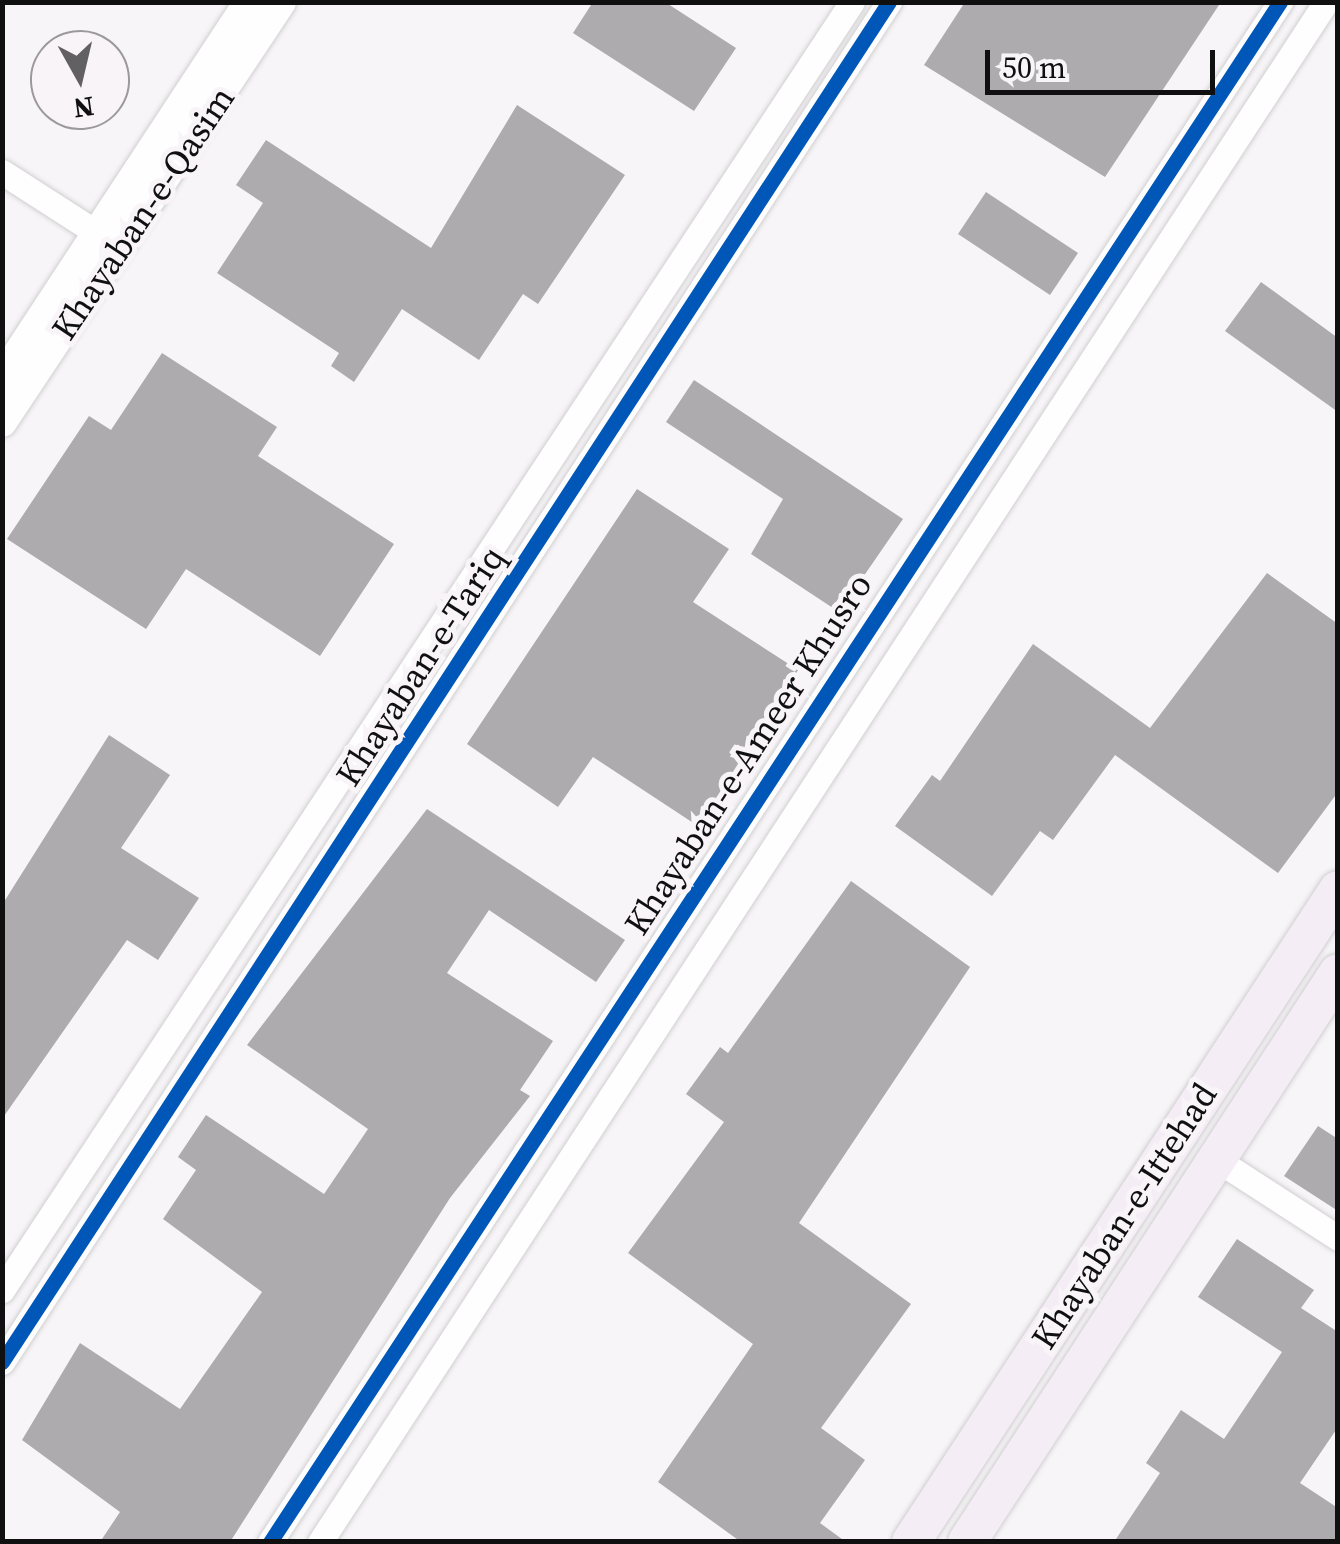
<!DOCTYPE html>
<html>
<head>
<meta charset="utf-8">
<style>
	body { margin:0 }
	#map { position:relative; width:1340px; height:1544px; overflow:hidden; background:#f7f5f7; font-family:"Source Serif 4",serif }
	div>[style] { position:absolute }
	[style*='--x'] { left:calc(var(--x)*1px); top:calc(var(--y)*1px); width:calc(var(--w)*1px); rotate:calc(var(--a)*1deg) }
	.building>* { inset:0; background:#adabad }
	.roads { filter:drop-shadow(0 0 2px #d1cfd1) drop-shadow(0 0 2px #d1cfd1) }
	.minor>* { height:25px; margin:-12.5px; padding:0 12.5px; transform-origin:12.5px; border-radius:12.5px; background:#fefefe }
	.tertiary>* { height:30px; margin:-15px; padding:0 15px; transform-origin:15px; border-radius:15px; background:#fefefe }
	.primary>* { height:38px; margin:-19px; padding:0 19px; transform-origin:19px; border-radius:19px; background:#f4edf5 }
	.cycleway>* { height:15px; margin:-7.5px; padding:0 7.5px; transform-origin:7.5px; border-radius:7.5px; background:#0057b8 }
	span { translate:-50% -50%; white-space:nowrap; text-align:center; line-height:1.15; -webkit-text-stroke:10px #f8f4f8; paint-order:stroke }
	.street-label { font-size:35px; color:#111011 }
	.frame { position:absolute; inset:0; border:5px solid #111011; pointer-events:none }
	.north { position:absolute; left:30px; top:30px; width:100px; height:100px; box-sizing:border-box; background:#f8f4f8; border:2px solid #9c999c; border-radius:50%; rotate:172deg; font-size:28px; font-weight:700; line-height:40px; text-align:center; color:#111011 }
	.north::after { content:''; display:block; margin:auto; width:35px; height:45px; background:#626062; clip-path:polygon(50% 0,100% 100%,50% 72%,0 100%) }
	.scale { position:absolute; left:985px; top:50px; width:230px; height:45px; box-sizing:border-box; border:5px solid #111011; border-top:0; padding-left:12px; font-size:30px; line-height:35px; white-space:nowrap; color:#111011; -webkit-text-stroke:8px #f8f4f8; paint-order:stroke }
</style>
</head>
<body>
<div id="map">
	<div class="building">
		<div style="clip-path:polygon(593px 2px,665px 2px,736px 48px,694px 111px,573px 33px)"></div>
		<div style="clip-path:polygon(965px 2px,1221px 2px,1105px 177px,924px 65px)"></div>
		<div style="clip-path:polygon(517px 105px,625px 175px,538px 304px,523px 294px,479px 360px,402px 309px,354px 382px,331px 366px,339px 353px,217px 273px,263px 203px,236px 185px,266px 140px,431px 248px)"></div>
		<div style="clip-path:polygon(986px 192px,1078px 253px,1050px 295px,958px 234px)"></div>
		<div style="clip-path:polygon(1261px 282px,1338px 338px,1338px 412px,1225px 331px)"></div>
		<div style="clip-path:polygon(162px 353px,277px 427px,258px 456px,394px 544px,320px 656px,186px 569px,146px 629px,7px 539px,89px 416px,111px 430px)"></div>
		<div style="clip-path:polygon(694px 380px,903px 519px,839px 612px,751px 554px,783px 499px,666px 422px)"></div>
		<div style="clip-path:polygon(637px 489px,729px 549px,693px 602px,798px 670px,704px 830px,593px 757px,558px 807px,467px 744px)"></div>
		<div style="clip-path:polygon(1267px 573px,1338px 624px,1338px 792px,1278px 873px,1115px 755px,1053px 840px,1040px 831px,992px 896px,895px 826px,932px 775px,940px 781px,1033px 644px,1150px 728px)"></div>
		<div style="clip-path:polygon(109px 735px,170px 775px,121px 848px,199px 898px,158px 960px,127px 940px,2px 1119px,2px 905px)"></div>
		<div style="clip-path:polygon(427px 809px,625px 940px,596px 982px,489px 910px,447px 973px,553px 1041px,520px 1090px,530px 1096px,450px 1198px,230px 1542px,100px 1542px,120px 1512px,22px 1440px,80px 1343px,180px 1409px,262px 1292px,163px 1219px,196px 1170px,178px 1157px,206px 1115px,324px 1194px,368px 1129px,247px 1045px)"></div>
		<div style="clip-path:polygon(851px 881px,970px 967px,799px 1223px,911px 1304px,821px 1428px,865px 1460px,820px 1523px,846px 1542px,741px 1542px,658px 1482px,753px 1344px,628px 1253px,724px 1122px,686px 1094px,720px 1047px,728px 1053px)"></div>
		<div style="clip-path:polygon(1318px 1126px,1338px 1139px,1338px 1211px,1284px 1176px)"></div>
		<div style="clip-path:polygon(1237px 1239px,1314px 1290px,1301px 1308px,1338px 1332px,1338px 1427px,1300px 1483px,1338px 1508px,1338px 1542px,1114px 1542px,1160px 1473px,1146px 1463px,1181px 1410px,1224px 1439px,1282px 1352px,1198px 1297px)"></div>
	</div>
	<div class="roads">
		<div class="minor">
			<div style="--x:2;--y:172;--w:117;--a:32.7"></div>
			<div style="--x:1216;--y:1159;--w:145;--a:32.9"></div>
			<div style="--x:2;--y:1290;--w:1543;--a:-56.58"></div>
			<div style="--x:2;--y:1362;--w:1624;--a:-56.89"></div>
			<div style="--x:270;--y:1542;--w:1842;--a:-56.74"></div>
			<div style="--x:320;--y:1542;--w:1839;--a:-56.85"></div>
		</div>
		<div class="tertiary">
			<div style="--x:2;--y:378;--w:450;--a:-56.7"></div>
			<div style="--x:2;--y:422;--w:504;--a:-56.4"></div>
		</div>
		<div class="primary">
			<div style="--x:911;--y:1542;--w:779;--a:-56.78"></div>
			<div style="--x:967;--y:1542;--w:679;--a:-56.89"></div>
		</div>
	</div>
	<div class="cycleway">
		<div style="--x:2;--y:1362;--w:1624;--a:-56.89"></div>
		<div style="--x:270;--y:1542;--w:1842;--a:-56.74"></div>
	</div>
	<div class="street-label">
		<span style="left:143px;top:213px;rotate:-56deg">Khayaban-e-Qasim</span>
		<span style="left:420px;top:666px;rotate:-57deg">Khayaban-e-Tariq</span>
		<span style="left:748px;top:754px;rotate:-57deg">Khayaban-e-Ameer Khusro</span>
		<span style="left:1124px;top:1216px;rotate:-57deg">Khayaban-e-Ittehad</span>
	</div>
	<div class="frame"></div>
	<div class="north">N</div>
	<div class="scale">50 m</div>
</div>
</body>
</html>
